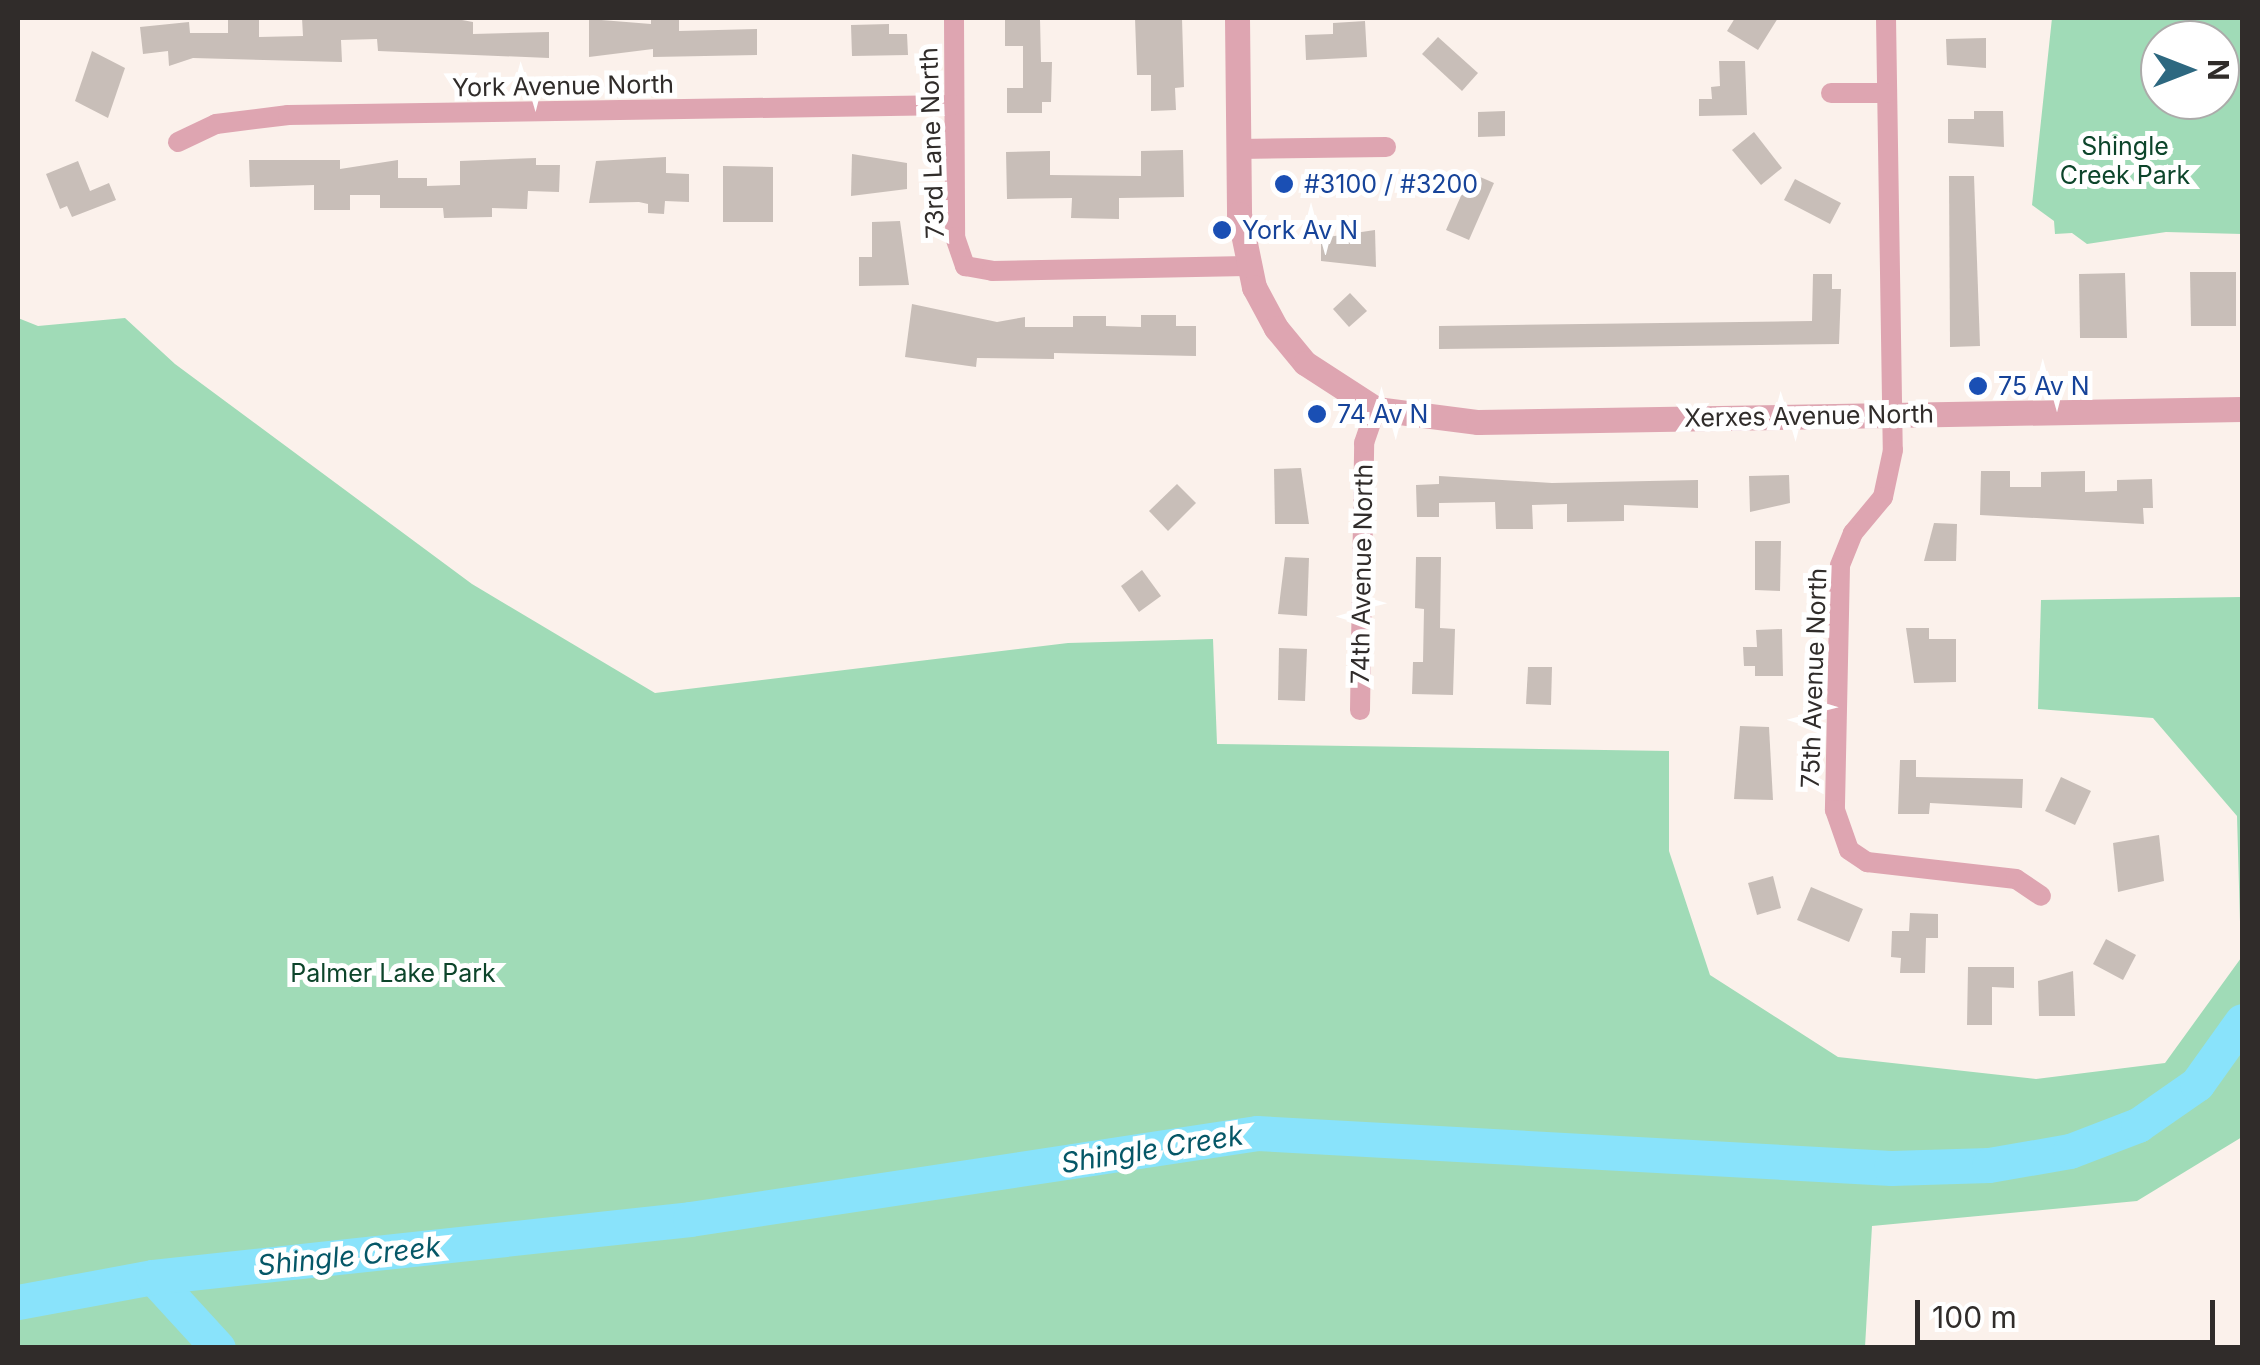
<!DOCTYPE html>
<html>
<head>
<meta charset="utf-8">
<style>
	body { margin:0 }
	#map { position:relative; width:2260px; height:1365px; overflow:hidden; background:#fbf1eb; font-family:Inter,sans-serif }
	div>[style] { position:absolute }
	[style*='--x'] { left:calc(var(--x)*1px); top:calc(var(--y)*1px); width:calc(var(--w)*1px); rotate:calc(var(--a)*1deg) }
	.green>* { inset:0; background:#a0dbb7 }
	.river>* { height:35px; margin:-17.5px; padding:0 17.5px; transform-origin:17.5px; border-radius:17.5px; background:#89e3fb }
	.building>* { inset:0; background:#c8beb8 }
	.minor>* { height:20px; margin:-10px; padding:0 10px; transform-origin:10px; border-radius:10px; background:#dea5b1 }
	.tertiary>* { height:25px; margin:-12.5px; padding:0 12.5px; transform-origin:12.5px; border-radius:12.5px; background:#dea5b1 }
	.dots>* { width:28px; height:28px; translate:-50% -50%; box-sizing:border-box; border:5px solid #fff; border-radius:50% }
	span { translate:-50% -50%; white-space:nowrap; text-align:center; line-height:1.15; -webkit-text-stroke:10px #fff; paint-order:stroke }
	.street-label { font-size:25px; color:#302c2a }
	.park-label { font-size:25px; color:#0d452b }
	.transit-label { font-size:25px; color:#164399 }
	.left { translate:0 -50%; text-align:left }
	.water-label { font-size:28px; color:#055767; font-style:italic }
	.frame { position:absolute; inset:0; border:20px solid #302c2a; pointer-events:none }
	.north { position:absolute; left:2140px; top:20px; width:100px; height:100px; box-sizing:border-box; background:#fff; border:2px solid #acabaa; border-radius:50%; rotate:90deg; font-size:28px; font-weight:700; line-height:40px; text-align:center; color:#302c2a }
	.north::after { content:''; display:block; margin:auto; width:35px; height:45px; background:#2d6880; clip-path:polygon(50% 0,100% 100%,50% 72%,0 100%) }
	.scale { position:absolute; left:1915px; top:1300px; width:300px; height:45px; box-sizing:border-box; border:5px solid #302c2a; border-top:0; padding-left:12px; font-size:30px; line-height:35px; white-space:nowrap; color:#302c2a; -webkit-text-stroke:8px #fff; paint-order:stroke }
</style>
</head>
<body>
<div id="map">
	<div class="green">
		<div style="clip-path:polygon(evenodd,2052px 18px,2242px 18px,2242px 234px,2166px 232px,2087px 244px,2072px 233px,2055px 234px,2054px 221px,2032px 205px,2052px 18px,2160px 40px,2220px 40px,2220px 100px,2160px 100px,2160px 40px)"></div>
		<div style="clip-path:polygon(18px 318px,38px 326px,125px 318px,175px 364px,472px 584px,655px 693px,1068px 643px,1213px 639px,1217px 744px,1669px 751px,1669px 851px,1710px 975px,1838px 1057px,2036px 1079px,2165px 1063px,2241px 958px,2237px 816px,2153px 718px,2038px 709px,2041px 600px,2242px 597px,2242px 1137px,2137px 1201px,1872px 1226px,1865px 1347px,18px 1347px)"></div>
	</div>
	<div class="river">
		<div style="--x:153;--y:1277;--w:96;--a:47.5"></div>
		<div style="--x:18;--y:1302;--w:137;--a:-10.5"></div>
		<div style="--x:153;--y:1277;--w:540;--a:-6.16"></div>
		<div style="--x:690;--y:1219;--w:573;--a:-8.62"></div>
		<div style="--x:1257;--y:1133;--w:635;--a:3.16"></div>
		<div style="--x:1891;--y:1168;--w:98;--a:-1.8"></div>
		<div style="--x:1989;--y:1165;--w:82;--a:-9.8"></div>
		<div style="--x:2070;--y:1151;--w:73;--a:-20.9"></div>
		<div style="--x:2138;--y:1125;--w:72;--a:-34.8"></div>
		<div style="--x:2197;--y:1084;--w:77;--a:-54.5"></div>
	</div>
	<div class="building">
		<div style="clip-path:polygon(228px 18px,259px 18px,259px 37px,303px 36px,302px 18px,451px 18px,473px 22px,473px 34px,549px 32px,549px 58px,378px 51px,377px 39px,341px 40px,342px 62px,193px 58px,169px 66px,168px 51px,143px 54px,140px 27px,189px 22px,190px 33px,228px 33px)"></div>
		<div style="clip-path:polygon(651px 18px,679px 18px,679px 31px,757px 29px,757px 55px,653px 57px,653px 49px,589px 57px,589px 19px,651px 24px)"></div>
		<div style="clip-path:polygon(1135px 18px,1182px 18px,1184px 87px,1175px 88px,1176px 110px,1151px 111px,1151px 75px,1137px 75px)"></div>
		<div style="clip-path:polygon(1735px 18px,1778px 18px,1758px 50px,1727px 31px)"></div>
		<div style="clip-path:polygon(1005px 19px,1040px 19px,1041px 62px,1052px 62px,1051px 102px,1042px 102px,1042px 113px,1007px 113px,1007px 88px,1023px 88px,1023px 46px,1005px 46px)"></div>
		<div style="clip-path:polygon(1365px 21px,1367px 57px,1306px 60px,1305px 35px,1333px 34px,1333px 23px)"></div>
		<div style="clip-path:polygon(889px 24px,889px 34px,907px 34px,908px 55px,852px 56px,851px 25px)"></div>
		<div style="clip-path:polygon(1438px 37px,1478px 73px,1462px 91px,1422px 54px)"></div>
		<div style="clip-path:polygon(1986px 38px,1986px 68px,1947px 65px,1946px 39px)"></div>
		<div style="clip-path:polygon(92px 51px,125px 68px,108px 118px,75px 101px)"></div>
		<div style="clip-path:polygon(1719px 61px,1745px 61px,1747px 115px,1699px 116px,1699px 99px,1712px 99px,1711px 87px,1720px 86px)"></div>
		<div style="clip-path:polygon(1505px 111px,1505px 136px,1478px 137px,1478px 112px)"></div>
		<div style="clip-path:polygon(1974px 111px,2003px 111px,2004px 147px,1948px 143px,1948px 119px,1974px 119px)"></div>
		<div style="clip-path:polygon(1754px 132px,1782px 168px,1761px 185px,1732px 150px)"></div>
		<div style="clip-path:polygon(1183px 150px,1184px 197px,1119px 198px,1119px 219px,1071px 218px,1072px 198px,1007px 199px,1006px 152px,1050px 151px,1050px 175px,1141px 176px,1141px 151px)"></div>
		<div style="clip-path:polygon(852px 154px,907px 163px,907px 189px,851px 196px)"></div>
		<div style="clip-path:polygon(666px 157px,666px 173px,689px 174px,689px 202px,665px 201px,664px 214px,648px 213px,648px 204px,639px 202px,589px 203px,596px 161px)"></div>
		<div style="clip-path:polygon(536px 158px,536px 165px,560px 165px,559px 192px,528px 191px,527px 209px,492px 208px,492px 217px,444px 218px,443px 208px,380px 208px,380px 195px,350px 195px,350px 210px,314px 210px,314px 185px,250px 187px,249px 160px,340px 160px,340px 169px,398px 160px,398px 178px,427px 178px,427px 186px,460px 185px,460px 161px)"></div>
		<div style="clip-path:polygon(78px 161px,90px 191px,109px 183px,116px 200px,72px 217px,67px 206px,60px 209px,46px 174px)"></div>
		<div style="clip-path:polygon(723px 166px,773px 167px,773px 222px,723px 222px)"></div>
		<div style="clip-path:polygon(1471px 173px,1494px 183px,1469px 240px,1446px 230px)"></div>
		<div style="clip-path:polygon(1949px 176px,1974px 176px,1980px 346px,1950px 347px)"></div>
		<div style="clip-path:polygon(1795px 179px,1841px 203px,1830px 224px,1784px 200px)"></div>
		<div style="clip-path:polygon(900px 221px,909px 285px,859px 286px,859px 257px,872px 257px,872px 222px)"></div>
		<div style="clip-path:polygon(1375px 230px,1376px 267px,1321px 261px,1321px 238px)"></div>
		<div style="clip-path:polygon(2190px 272px,2236px 272px,2236px 326px,2191px 326px)"></div>
		<div style="clip-path:polygon(2125px 273px,2127px 338px,2080px 338px,2079px 274px)"></div>
		<div style="clip-path:polygon(1813px 274px,1832px 274px,1832px 289px,1841px 289px,1839px 344px,1439px 349px,1439px 326px,1812px 321px)"></div>
		<div style="clip-path:polygon(1350px 293px,1367px 311px,1349px 327px,1333px 309px)"></div>
		<div style="clip-path:polygon(912px 304px,997px 322px,1025px 317px,1025px 327px,1073px 327px,1073px 316px,1106px 316px,1106px 326px,1141px 327px,1141px 315px,1176px 315px,1176px 326px,1196px 326px,1196px 356px,1054px 353px,1054px 359px,977px 358px,976px 367px,905px 357px)"></div>
		<div style="clip-path:polygon(1301px 468px,1309px 524px,1275px 524px,1274px 469px)"></div>
		<div style="clip-path:polygon(1981px 471px,2010px 471px,2010px 487px,2041px 487px,2041px 472px,2085px 471px,2085px 492px,2117px 491px,2117px 480px,2152px 479px,2153px 508px,2143px 508px,2144px 524px,1980px 515px)"></div>
		<div style="clip-path:polygon(1789px 475px,1790px 503px,1750px 512px,1749px 476px)"></div>
		<div style="clip-path:polygon(1439px 476px,1552px 483px,1698px 480px,1698px 508px,1624px 505px,1624px 521px,1567px 522px,1567px 504px,1532px 505px,1533px 529px,1496px 529px,1495px 502px,1439px 503px,1439px 517px,1417px 517px,1416px 485px,1439px 484px)"></div>
		<div style="clip-path:polygon(1177px 484px,1196px 503px,1168px 531px,1149px 511px)"></div>
		<div style="clip-path:polygon(1934px 523px,1957px 524px,1956px 561px,1924px 561px)"></div>
		<div style="clip-path:polygon(1755px 541px,1781px 541px,1780px 591px,1755px 590px)"></div>
		<div style="clip-path:polygon(1285px 557px,1309px 558px,1307px 616px,1278px 614px)"></div>
		<div style="clip-path:polygon(1416px 557px,1441px 557px,1440px 628px,1455px 629px,1453px 695px,1412px 694px,1413px 662px,1423px 662px,1424px 609px,1415px 608px)"></div>
		<div style="clip-path:polygon(1142px 570px,1161px 596px,1139px 612px,1121px 586px)"></div>
		<div style="clip-path:polygon(1906px 628px,1929px 628px,1929px 639px,1956px 639px,1956px 682px,1914px 683px)"></div>
		<div style="clip-path:polygon(1782px 629px,1783px 676px,1755px 676px,1755px 666px,1744px 666px,1743px 647px,1757px 647px,1756px 630px)"></div>
		<div style="clip-path:polygon(1279px 648px,1307px 649px,1305px 701px,1278px 700px)"></div>
		<div style="clip-path:polygon(1528px 667px,1552px 667px,1551px 705px,1526px 704px)"></div>
		<div style="clip-path:polygon(1740px 726px,1769px 727px,1773px 800px,1734px 799px)"></div>
		<div style="clip-path:polygon(1900px 760px,1916px 760px,1916px 777px,2023px 779px,2022px 808px,1930px 803px,1929px 814px,1898px 814px)"></div>
		<div style="clip-path:polygon(2061px 777px,2091px 791px,2075px 825px,2045px 811px)"></div>
		<div style="clip-path:polygon(2159px 835px,2164px 881px,2118px 892px,2113px 843px)"></div>
		<div style="clip-path:polygon(1773px 876px,1781px 908px,1757px 915px,1748px 883px)"></div>
		<div style="clip-path:polygon(1811px 887px,1863px 909px,1849px 942px,1797px 920px)"></div>
		<div style="clip-path:polygon(1910px 913px,1938px 914px,1938px 938px,1926px 938px,1925px 973px,1900px 973px,1901px 958px,1891px 957px,1892px 931px,1909px 931px)"></div>
		<div style="clip-path:polygon(2106px 939px,2136px 955px,2123px 980px,2093px 964px)"></div>
		<div style="clip-path:polygon(1968px 967px,2014px 967px,2014px 988px,1992px 987px,1992px 1025px,1967px 1025px)"></div>
		<div style="clip-path:polygon(2073px 971px,2075px 1016px,2039px 1016px,2038px 981px)"></div>
	</div>
	<div class="minor">
		<div style="--x:954;--y:18;--w:219;--a:89.7"></div>
		<div style="--x:955;--y:237;--w:31;--a:71"></div>
		<div style="--x:965;--y:266;--w:27;--a:10"></div>
		<div style="--x:992;--y:271;--w:255;--a:-1.1"></div>
		<div style="--x:1886;--y:18;--w:432;--a:89.1"></div>
		<div style="--x:1893;--y:450;--w:48;--a:102"></div>
		<div style="--x:1883;--y:497;--w:47;--a:129.8"></div>
		<div style="--x:1853;--y:533;--w:35;--a:112"></div>
		<div style="--x:1840;--y:566;--w:244;--a:91.2"></div>
		<div style="--x:1835;--y:810;--w:42;--a:70.7"></div>
		<div style="--x:1849;--y:850;--w:22;--a:34"></div>
		<div style="--x:1867;--y:862;--w:150;--a:6.5"></div>
		<div style="--x:2016;--y:879;--w:30;--a:34"></div>
		<div style="--x:1831;--y:93;--w:56;--a:0"></div>
		<div style="--x:178;--y:142;--w:42;--a:-25.3"></div>
		<div style="--x:216;--y:124;--w:73;--a:-7.1"></div>
		<div style="--x:288;--y:115;--w:665;--a:-0.86"></div>
		<div style="--x:1238;--y:149;--w:148;--a:-0.8"></div>
		<div style="--x:1360;--y:710;--w:267;--a:-89.1"></div>
		<div style="--x:1364;--y:443;--w:36;--a:-71"></div>
	</div>
	<div class="tertiary">
		<div style="--x:1237;--y:18;--w:196;--a:89.4"></div>
		<div style="--x:1239;--y:214;--w:75;--a:78.4"></div>
		<div style="--x:1254;--y:287;--w:47;--a:61.8"></div>
		<div style="--x:1276;--y:328;--w:45;--a:50.4"></div>
		<div style="--x:1305;--y:363;--w:85;--a:32.9"></div>
		<div style="--x:1376;--y:409;--w:103;--a:7.3"></div>
		<div style="--x:1478;--y:422;--w:764;--a:-0.97"></div>
	</div>
	<div class="dots">
		<div style="left:1284px;top:184px;background:#1a4fb4"></div>
		<div style="left:1222px;top:230px;background:#1a4fb4"></div>
		<div style="left:1978px;top:386px;background:#1a4fb4"></div>
		<div style="left:1317px;top:414px;background:#1a4fb4"></div>
	</div>
	<div class="street-label">
		<span style="left:563px;top:86px;rotate:-1deg">York Avenue North</span>
		<span style="left:932px;top:143px;rotate:-92deg">73rd Lane North</span>
		<span style="left:1809px;top:416px;rotate:-1deg">Xerxes Avenue North</span>
		<span style="left:1362px;top:574px;rotate:-89deg">74th Avenue North</span>
		<span style="left:1814px;top:678px;rotate:-88deg">75th Avenue North</span>
	</div>
	<div class="park-label">
		<span style="left:2125px;top:161px">Shingle<br>Creek Park</span>
		<span style="left:393px;top:973px">Palmer Lake Park</span>
	</div>
	<div class="transit-label">
		<span class="left" style="left:1304px;top:184px">#3100 / #3200</span>
		<span class="left" style="left:1242px;top:230px">York Av N</span>
		<span class="left" style="left:1998px;top:386px">75 Av N</span>
		<span class="left" style="left:1337px;top:414px">74 Av N</span>
	</div>
	<div class="water-label">
		<span style="left:1152px;top:1149px;rotate:-9deg">Shingle Creek</span>
		<span style="left:349px;top:1256px;rotate:-6deg">Shingle Creek</span>
	</div>
	<div class="frame"></div>
	<div class="north">N</div>
	<div class="scale">100 m</div>
</div>
</body>
</html>
